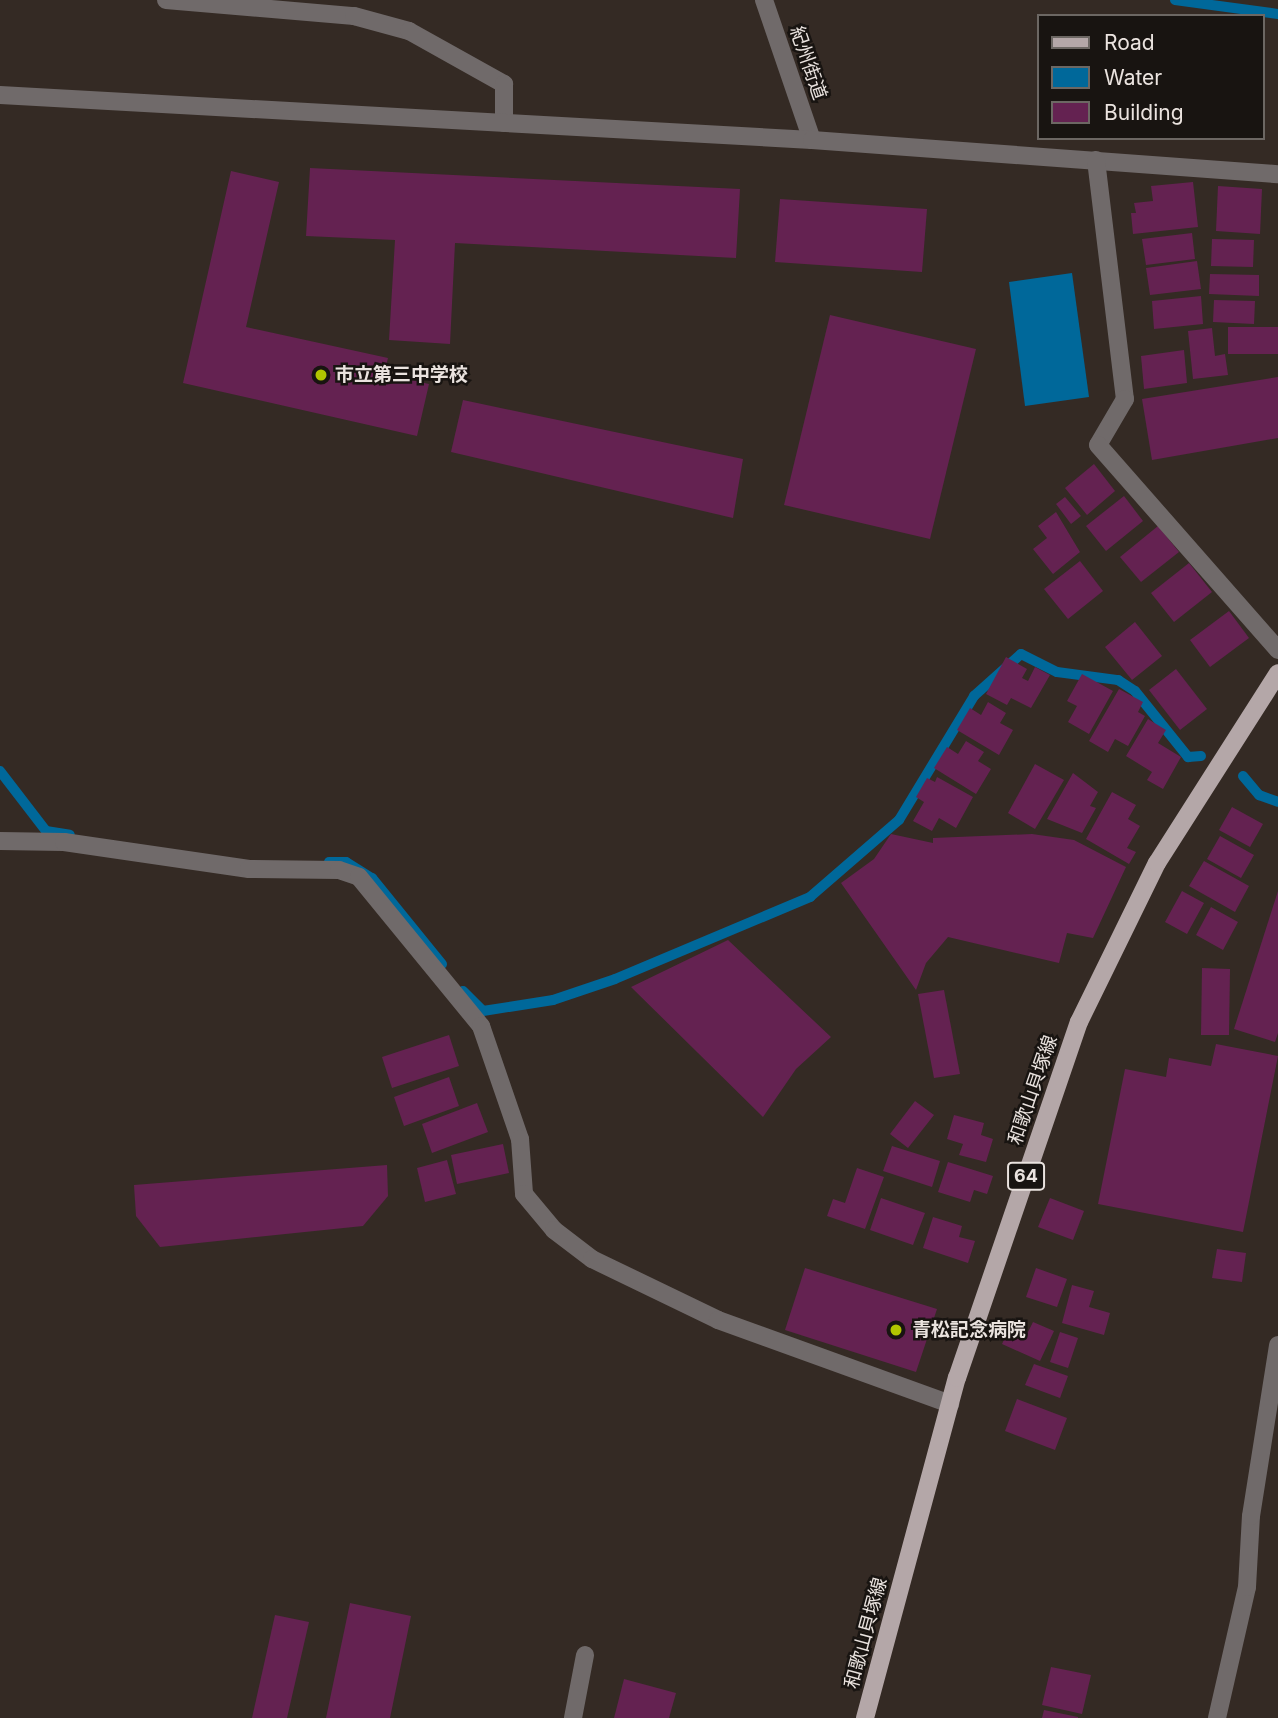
<!DOCTYPE html>
<html>
<head>
<meta charset="utf-8">
<style>
	body { margin:0 }
	#map { position:relative; width:1278px; height:1718px; overflow:hidden; background:#342a24; font-family:Inter,"Noto Sans JP",sans-serif }
	div>[style] { position:absolute }
	[style*='--x'] { left:calc(var(--x)*1px); top:calc(var(--y)*1px); width:calc(var(--w)*1px); rotate:calc(var(--a)*1deg) }
	.water>* { inset:0; background:#00689a }
	.stream>* { height:10px; margin:-5px; padding:0 5px; transform-origin:5px; border-radius:5px; background:#00689a }
	.building>* { inset:0; background:#642251 }
	.minor>* { height:18px; margin:-9px; padding:0 9px; transform-origin:9px; border-radius:9px; background:#706a6a }
	.primary>* { height:18px; margin:-9px; padding:0 9px; transform-origin:9px; border-radius:9px; background:#b4a7a8 }
	.dots>* { width:19px; height:19px; translate:-50% -50%; box-sizing:border-box; border:4px solid #181411; border-radius:50% }
	span { translate:-50% -50%; white-space:nowrap; text-align:center; line-height:1.15; -webkit-text-stroke:5px #181411; paint-order:stroke }
	.shield-label span { padding:2px 5px; background:#181411; border:2px solid; border-radius:5px; -webkit-text-stroke-width:0 }
	.shield-label { font-size:18px; color:#eae3df; font-weight:700 }
	.street-label { font-size:19px; color:#eae3df }
	.poi-label { font-size:19px; color:#eae3df; font-weight:700 }
	.left { translate:0 -50%; text-align:left }
	.legend { position:absolute; left:1037px; top:14px; width:228px; height:126px; box-sizing:border-box; background:#181411; border:2px solid #6c6763; margin:0; padding:9px 12px; list-style:none; font-size:21px; color:#eae3df }
	.legend li { display:flex; align-items:center; gap:14px; height:35px }
	.legend b { width:35px; border:2px solid #6c6763 }
</style>
</head>
<body>
<div id="map">
	<div class="water">
		<div style="clip-path:polygon(1072px 273px,1089px 397px,1025px 406px,1009px 282px)"></div>
	</div>
	<div class="stream">
		<div style="--x:1175;--y:0;--w:104;--a:7.7"></div>
		<div style="--x:0;--y:771;--w:76;--a:52.5"></div>
		<div style="--x:46;--y:831;--w:24;--a:9"></div>
		<div style="--x:1243;--y:776;--w:25;--a:50"></div>
		<div style="--x:1259;--y:795;--w:20;--a:20"></div>
		<div style="--x:329;--y:862;--w:17;--a:0"></div>
		<div style="--x:346;--y:862;--w:31;--a:32"></div>
		<div style="--x:372;--y:878;--w:111;--a:50.9"></div>
		<div style="--x:463;--y:991;--w:28;--a:45"></div>
		<div style="--x:483;--y:1011;--w:71;--a:-8.9"></div>
		<div style="--x:553;--y:1000;--w:65;--a:-18.7"></div>
		<div style="--x:615;--y:979;--w:212;--a:-22.8"></div>
		<div style="--x:810;--y:897;--w:118;--a:-40.9"></div>
		<div style="--x:899;--y:820;--w:145;--a:-58.8"></div>
		<div style="--x:974;--y:696;--w:63;--a:-41.8"></div>
		<div style="--x:1021;--y:654;--w:40;--a:26.6"></div>
		<div style="--x:1057;--y:672;--w:62;--a:7.5"></div>
		<div style="--x:1118;--y:680;--w:20;--a:33"></div>
		<div style="--x:1135;--y:691;--w:85;--a:51.2"></div>
		<div style="--x:1188;--y:757;--w:13;--a:-4"></div>
	</div>
	<div class="building">
		<div style="clip-path:polygon(310px 168px,740px 189px,736px 258px,455px 243px,450px 344px,389px 340px,395px 240px,306px 236px)"></div>
		<div style="clip-path:polygon(231px 171px,279px 182px,246px 327px,388px 358px,384px 374px,429px 384px,417px 436px,183px 383px)"></div>
		<div style="clip-path:polygon(1193px 182px,1198px 227px,1133px 234px,1131px 213px,1136px 213px,1134px 203px,1153px 201px,1151px 186px)"></div>
		<div style="clip-path:polygon(1218px 186px,1262px 189px,1260px 234px,1216px 231px)"></div>
		<div style="clip-path:polygon(780px 199px,927px 209px,922px 272px,775px 262px)"></div>
		<div style="clip-path:polygon(1192px 233px,1195px 259px,1146px 265px,1142px 239px)"></div>
		<div style="clip-path:polygon(1212px 239px,1254px 240px,1253px 267px,1211px 266px)"></div>
		<div style="clip-path:polygon(1197px 261px,1201px 289px,1150px 295px,1146px 268px)"></div>
		<div style="clip-path:polygon(1210px 274px,1259px 275px,1259px 296px,1209px 294px)"></div>
		<div style="clip-path:polygon(1201px 296px,1203px 324px,1154px 329px,1152px 301px)"></div>
		<div style="clip-path:polygon(1214px 300px,1255px 301px,1254px 324px,1213px 322px)"></div>
		<div style="clip-path:polygon(830px 315px,976px 349px,930px 539px,784px 505px)"></div>
		<div style="clip-path:polygon(1228px 327px,1278px 327px,1278px 354px,1228px 354px)"></div>
		<div style="clip-path:polygon(1212px 328px,1215px 356px,1225px 354px,1228px 375px,1193px 379px,1188px 331px)"></div>
		<div style="clip-path:polygon(1184px 350px,1187px 383px,1144px 389px,1141px 356px)"></div>
		<div style="clip-path:polygon(1278px 377px,1278px 438px,1152px 460px,1142px 399px)"></div>
		<div style="clip-path:polygon(463px 400px,743px 459px,733px 518px,451px 452px)"></div>
		<div style="clip-path:polygon(1094px 464px,1115px 491px,1087px 515px,1065px 488px)"></div>
		<div style="clip-path:polygon(1124px 496px,1143px 521px,1106px 551px,1086px 526px)"></div>
		<div style="clip-path:polygon(1065px 497px,1081px 516px,1071px 524px,1056px 504px)"></div>
		<div style="clip-path:polygon(1056px 512px,1080px 552px,1053px 574px,1033px 549px,1047px 538px,1038px 526px)"></div>
		<div style="clip-path:polygon(1158px 526px,1179px 552px,1141px 582px,1120px 557px)"></div>
		<div style="clip-path:polygon(1080px 561px,1103px 591px,1068px 619px,1044px 589px)"></div>
		<div style="clip-path:polygon(1189px 563px,1212px 592px,1174px 622px,1151px 593px)"></div>
		<div style="clip-path:polygon(1229px 611px,1249px 638px,1210px 667px,1190px 640px)"></div>
		<div style="clip-path:polygon(1135px 622px,1162px 656px,1132px 680px,1105px 647px)"></div>
		<div style="clip-path:polygon(1006px 657px,1027px 669px,1022px 678px,1028px 681px,1035px 667px,1050px 675px,1031px 708px,1011px 698px,1007px 705px,986px 694px)"></div>
		<div style="clip-path:polygon(1176px 669px,1207px 709px,1180px 730px,1149px 690px)"></div>
		<div style="clip-path:polygon(1082px 674px,1113px 691px,1089px 734px,1068px 722px,1077px 706px,1067px 701px)"></div>
		<div style="clip-path:polygon(1119px 689px,1143px 702px,1138px 712px,1145px 716px,1128px 746px,1115px 739px,1108px 752px,1089px 741px)"></div>
		<div style="clip-path:polygon(988px 702px,1006px 713px,1000px 723px,1013px 730px,999px 755px,957px 730px,970px 708px,981px 715px)"></div>
		<div style="clip-path:polygon(1148px 719px,1166px 730px,1158px 743px,1181px 757px,1163px 789px,1147px 780px,1152px 772px,1126px 756px)"></div>
		<div style="clip-path:polygon(966px 741px,984px 752px,978px 761px,991px 769px,976px 794px,934px 768px,947px 747px,958px 754px)"></div>
		<div style="clip-path:polygon(1035px 764px,1064px 780px,1035px 829px,1008px 813px)"></div>
		<div style="clip-path:polygon(1073px 773px,1098px 792px,1090px 806px,1096px 808px,1082px 833px,1047px 819px)"></div>
		<div style="clip-path:polygon(937px 777px,973px 797px,956px 828px,939px 818px,932px 831px,913px 821px,924px 802px,916px 797px,927px 778px,935px 782px)"></div>
		<div style="clip-path:polygon(1112px 792px,1136px 805px,1128px 819px,1140px 826px,1127px 848px,1136px 852px,1129px 864px,1086px 839px)"></div>
		<div style="clip-path:polygon(1232px 807px,1263px 824px,1250px 847px,1219px 830px)"></div>
		<div style="clip-path:polygon(891px 834px,933px 843px,933px 838px,1032px 834px,1074px 840px,1126px 867px,1093px 938px,1067px 933px,1059px 963px,948px 937px,926px 963px,916px 990px,841px 883px,874px 859px)"></div>
		<div style="clip-path:polygon(1220px 836px,1254px 855px,1241px 878px,1207px 859px)"></div>
		<div style="clip-path:polygon(1204px 861px,1249px 886px,1235px 912px,1189px 886px)"></div>
		<div style="clip-path:polygon(1182px 891px,1204px 903px,1187px 934px,1165px 922px)"></div>
		<div style="clip-path:polygon(1278px 891px,1278px 1033px,1275px 1042px,1234px 1029px)"></div>
		<div style="clip-path:polygon(1211px 907px,1238px 922px,1223px 950px,1196px 935px)"></div>
		<div style="clip-path:polygon(728px 940px,831px 1037px,796px 1069px,763px 1117px,631px 987px)"></div>
		<div style="clip-path:polygon(1202px 968px,1230px 969px,1229px 1035px,1201px 1035px)"></div>
		<div style="clip-path:polygon(944px 990px,960px 1074px,934px 1078px,918px 994px)"></div>
		<div style="clip-path:polygon(449px 1035px,459px 1066px,392px 1088px,382px 1057px)"></div>
		<div style="clip-path:polygon(1216px 1044px,1278px 1056px,1243px 1232px,1098px 1204px,1125px 1069px,1166px 1077px,1169px 1058px,1211px 1066px)"></div>
		<div style="clip-path:polygon(449px 1077px,459px 1106px,404px 1126px,394px 1097px)"></div>
		<div style="clip-path:polygon(915px 1101px,934px 1115px,908px 1148px,890px 1134px)"></div>
		<div style="clip-path:polygon(477px 1103px,488px 1132px,432px 1153px,422px 1124px)"></div>
		<div style="clip-path:polygon(954px 1115px,984px 1123px,981px 1135px,993px 1139px,986px 1162px,959px 1155px,963px 1144px,947px 1139px)"></div>
		<div style="clip-path:polygon(503px 1144px,509px 1173px,457px 1184px,451px 1155px)"></div>
		<div style="clip-path:polygon(892px 1146px,940px 1161px,932px 1187px,883px 1171px)"></div>
		<div style="clip-path:polygon(447px 1160px,456px 1194px,425px 1202px,417px 1168px)"></div>
		<div style="clip-path:polygon(948px 1162px,993px 1176px,987px 1194px,974px 1190px,970px 1202px,938px 1192px)"></div>
		<div style="clip-path:polygon(387px 1165px,388px 1196px,363px 1226px,160px 1247px,136px 1216px,134px 1185px)"></div>
		<div style="clip-path:polygon(857px 1168px,884px 1177px,865px 1229px,827px 1216px,833px 1199px,845px 1203px)"></div>
		<div style="clip-path:polygon(881px 1198px,925px 1213px,913px 1245px,870px 1230px)"></div>
		<div style="clip-path:polygon(1050px 1198px,1084px 1211px,1073px 1240px,1038px 1227px)"></div>
		<div style="clip-path:polygon(933px 1217px,962px 1226px,959px 1237px,975px 1241px,968px 1263px,923px 1248px)"></div>
		<div style="clip-path:polygon(1217px 1249px,1246px 1253px,1242px 1282px,1212px 1278px)"></div>
		<div style="clip-path:polygon(805px 1268px,937px 1309px,916px 1372px,785px 1330px)"></div>
		<div style="clip-path:polygon(1036px 1268px,1067px 1279px,1057px 1307px,1026px 1297px)"></div>
		<div style="clip-path:polygon(1072px 1285px,1094px 1291px,1089px 1307px,1110px 1313px,1104px 1335px,1062px 1323px)"></div>
		<div style="clip-path:polygon(1033px 1322px,1054px 1331px,1040px 1361px,1002px 1344px,1011px 1325px,1028px 1332px)"></div>
		<div style="clip-path:polygon(1060px 1332px,1078px 1338px,1068px 1368px,1050px 1362px)"></div>
		<div style="clip-path:polygon(1034px 1364px,1068px 1376px,1060px 1398px,1025px 1385px)"></div>
		<div style="clip-path:polygon(1017px 1399px,1067px 1418px,1055px 1450px,1005px 1431px)"></div>
		<div style="clip-path:polygon(350px 1603px,411px 1616px,390px 1718px,326px 1718px)"></div>
		<div style="clip-path:polygon(275px 1615px,309px 1622px,287px 1718px,252px 1718px)"></div>
		<div style="clip-path:polygon(1051px 1667px,1091px 1675px,1082px 1714px,1042px 1705px)"></div>
		<div style="clip-path:polygon(624px 1679px,676px 1693px,669px 1718px,614px 1718px)"></div>
		<div style="clip-path:polygon(1044px 1710px,1078px 1717px,1078px 1718px,1042px 1718px)"></div>
	</div>
	<div class="minor">
		<div style="--x:166;--y:0;--w:189;--a:4.9"></div>
		<div style="--x:354;--y:16;--w:57;--a:15.3"></div>
		<div style="--x:409;--y:31;--w:109;--a:29.2"></div>
		<div style="--x:504;--y:84;--w:39;--a:90"></div>
		<div style="--x:764;--y:0;--w:148;--a:71.1"></div>
		<div style="--x:0;--y:95;--w:813;--a:3.17"></div>
		<div style="--x:812;--y:140;--w:467;--a:4.2"></div>
		<div style="--x:1096;--y:160;--w:241;--a:83.1"></div>
		<div style="--x:1125;--y:399;--w:53;--a:120.4"></div>
		<div style="--x:1098;--y:445;--w:273;--a:48.7"></div>
		<div style="--x:0;--y:841;--w:64;--a:0.9"></div>
		<div style="--x:64;--y:842;--w:187;--a:8.3"></div>
		<div style="--x:249;--y:869;--w:90;--a:0.6"></div>
		<div style="--x:339;--y:870;--w:21;--a:19"></div>
		<div style="--x:359;--y:877;--w:193;--a:50.7"></div>
		<div style="--x:481;--y:1026;--w:120;--a:71"></div>
		<div style="--x:520;--y:1139;--w:55;--a:85.8"></div>
		<div style="--x:524;--y:1194;--w:47;--a:50.2"></div>
		<div style="--x:554;--y:1230;--w:48;--a:37.3"></div>
		<div style="--x:592;--y:1259;--w:140;--a:25.8"></div>
		<div style="--x:718;--y:1320;--w:247;--a:19.9"></div>
		<div style="--x:573;--y:1718;--w:64;--a:-79.2"></div>
		<div style="--x:1217;--y:1718;--w:134;--a:-77.1"></div>
		<div style="--x:1247;--y:1587;--w:71;--a:-86.8"></div>
		<div style="--x:1251;--y:1516;--w:173;--a:-81"></div>
	</div>
	<div class="primary">
		<div style="--x:865;--y:1718;--w:352;--a:-74.9"></div>
		<div style="--x:957;--y:1378;--w:376;--a:-71.1"></div>
		<div style="--x:1079;--y:1022;--w:177;--a:-63.9"></div>
		<div style="--x:1157;--y:863;--w:225;--a:-57.5"></div>
	</div>
	<div class="dots">
		<div style="left:321px;top:375px;background:#b1c500"></div>
		<div style="left:896px;top:1330px;background:#b1c500"></div>
	</div>
	<div class="shield-label">
		<span style="left:1026px;top:1176px">64</span>
	</div>
	<div class="street-label">
		<span style="left:808px;top:63px;rotate:71deg">紀州街道</span>
		<span style="left:1033px;top:1090px;rotate:-71deg">和歌山貝塚線</span>
		<span style="left:866px;top:1633px;rotate:-75deg">和歌山貝塚線</span>
	</div>
	<div class="poi-label">
		<span class="left" style="left:335px;top:375px">市立第三中学校</span>
		<span class="left" style="left:912px;top:1330px">青松記念病院</span>
	</div>
	<ul class="legend">
	<li><b style="height:9px;background:#b4a7a8"></b>Road</li>
	<li><b style="height:19px;background:#00689a"></b>Water</li>
	<li><b style="height:19px;background:#642251"></b>Building</li>
	</ul>
</div>
</body>
</html>
